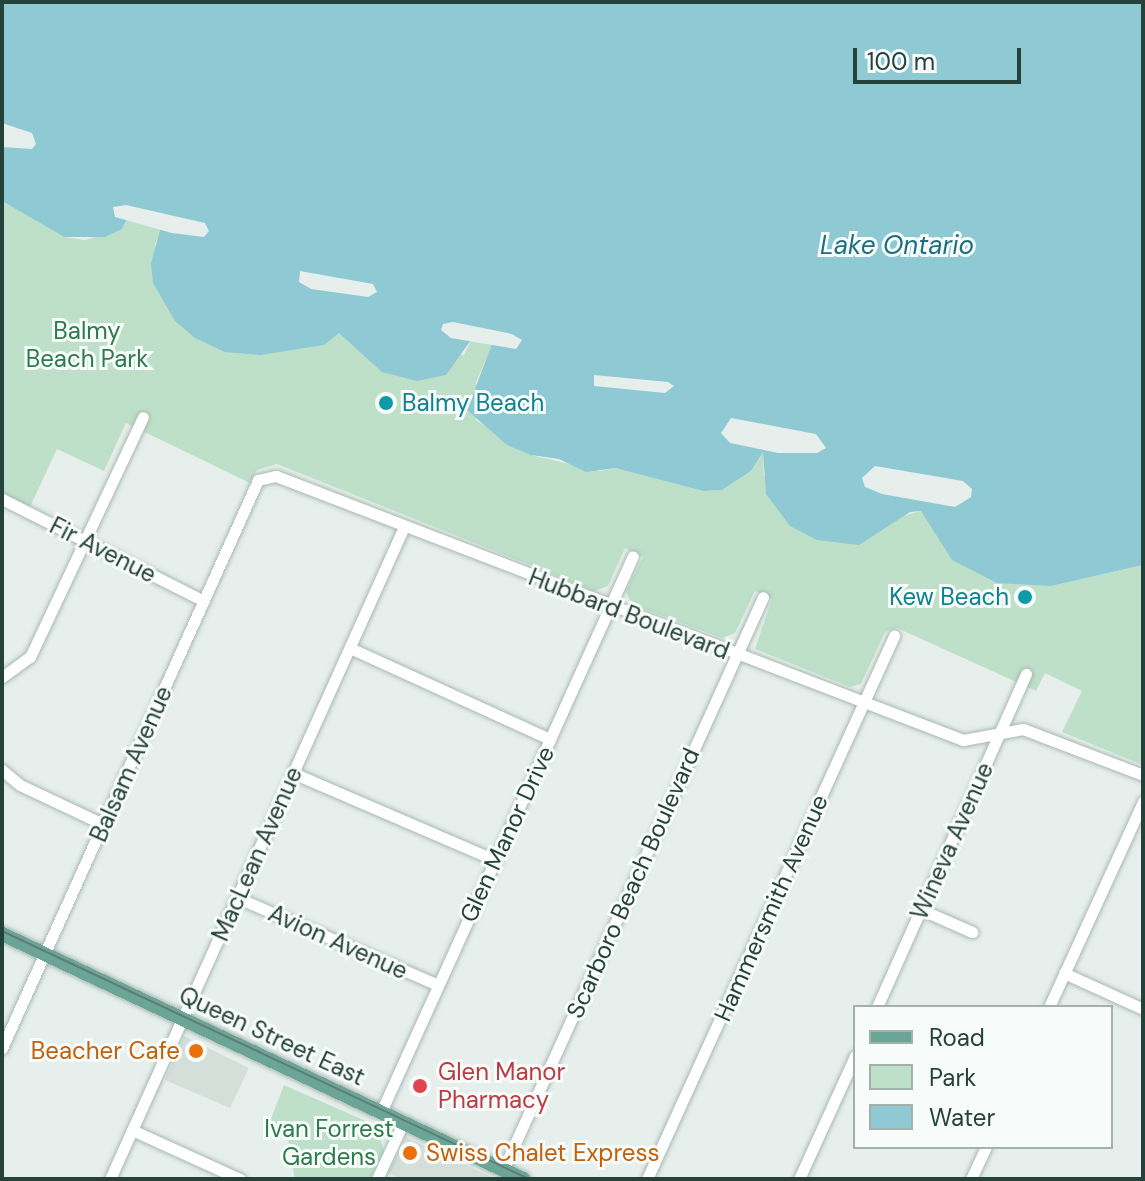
<!DOCTYPE html>
<html>
<head>
<meta charset="utf-8">
<style>
	body { margin:0 }
	#map { position:relative; width:1145px; height:1181px; overflow:hidden; background:#e6efeb; font-family:"DM Sans",sans-serif }
	div>[style] { position:absolute }
	[style*='--x'] { left:calc(var(--x)*1px); top:calc(var(--y)*1px); width:calc(var(--w)*1px); rotate:calc(var(--a)*1deg) }
	.built>* { inset:0; background:#d4dfda }
	.green>* { inset:0; background:#bfe0c8 }
	.water>* { inset:0; background:#8ec9d4 }
	.pier>* { inset:0; background:#e6efeb }
	.roads { filter:drop-shadow(0 0 2px #a8b8b2) drop-shadow(0 0 2px #a8b8b2) }
	.minor>* { height:11px; margin:-5.5px; padding:0 5.5px; transform-origin:5.5px; border-radius:5.5px; background:#fff }
	.major>* { height:14px; margin:-7px; padding:0 7px; transform-origin:7px; border-radius:7px; background:#6aa596 }
	.tram>* { height:2px; margin:-1px; padding:0 1px; transform-origin:1px; border-radius:1px; background:#5f7d75 }
	.dots>* { width:22px; height:22px; translate:-50% -50%; box-sizing:border-box; border:4px solid #f7fbf9; border-radius:50% }
	span { translate:-50% -50%; white-space:nowrap; text-align:center; line-height:1.15; -webkit-text-stroke:6px #f7fbf9; paint-order:stroke }
	.park-label { font-size:24px; color:#2d7a4b }
	.culture-label { font-size:24px; color:#0d838f }
	.left { translate:0 -50%; text-align:left }
	.right { translate:-100% -50%; text-align:right }
	.street-label { font-size:24px; color:#24423a }
	.food-label { font-size:24px; color:#c56008 }
	.health-label { font-size:24px; color:#be3a42 }
	.water-label { font-size:26px; color:#1c6f80; font-style:italic }
	.frame { position:absolute; inset:0; border:4px solid #24423a; pointer-events:none }
	.legend { position:absolute; left:853px; top:1005px; width:260px; height:144px; box-sizing:border-box; background:#f7fbf9; border:2px solid #a3b1ad; margin:0; padding:10px 14px; list-style:none; font-size:24px; color:#24423a }
	.legend li { display:flex; align-items:center; gap:16px; height:40px }
	.legend b { width:40px; border:2px solid #a3b1ad }
	.scale { position:absolute; left:853px; top:48px; width:168px; height:36px; box-sizing:border-box; border:4px solid #24423a; border-top:0; padding-left:10px; font-size:24px; line-height:28px; white-space:nowrap; color:#24423a; -webkit-text-stroke:6px #f7fbf9; paint-order:stroke }
</style>
</head>
<body>
<div id="map">
	<div class="built">
		<div style="clip-path:polygon(184px 1036px,249px 1068px,230px 1108px,165px 1080px)"></div>
		<div style="clip-path:polygon(406px 1137px,496px 1179px,401px 1179px,388px 1173px)"></div>
	</div>
	<div class="green">
		<div style="clip-path:polygon(2px 201px,64px 237px,85px 240px,122px 229px,127px 219px,162px 227px,155px 245px,312px 347px,339px 333px,464px 355px,471px 340px,493px 344px,476px 382px,476px 420px,531px 455px,599px 471px,615px 468px,703px 491px,722px 490px,751px 471px,763px 452px,764px 476px,902px 516px,921px 511px,1051px 586px,1143px 565px,1143px 765px,1062px 732px,1082px 691px,1045px 673px,1036px 691px,897px 628px,885px 632px,861px 684px,850px 687px,755px 649px,772px 599px,755px 591px,735px 633px,722px 638px,631px 604px,626px 591px,643px 557px,625px 548px,608px 586px,595px 591px,277px 464px,257px 470px,250px 483px,126px 423px,104px 471px,57px 449px,29px 509px,2px 496px)"></div>
		<div style="clip-path:polygon(284px 1085px,377px 1126px,384px 1152px,370px 1179px,295px 1179px,288px 1140px,267px 1129px)"></div>
	</div>
	<div class="water">
		<div style="clip-path:polygon(2px 2px,1143px 2px,1143px 565px,1051px 586px,997px 583px,952px 560px,921px 511px,910px 512px,859px 545px,817px 540px,790px 526px,766px 494px,763px 452px,751px 471px,722px 490px,703px 491px,615px 468px,586px 472px,559px 459px,531px 455px,507px 445px,467px 410px,492px 344px,471px 340px,446px 375px,417px 381px,382px 372px,339px 333px,324px 345px,260px 355px,225px 352px,195px 338px,175px 321px,153px 283px,151px 263px,161px 227px,127px 219px,122px 229px,105px 237px,64px 237px,2px 201px)"></div>
	</div>
	<div class="pier">
		<div style="clip-path:polygon(2px 123px,32px 133px,36px 144px,32px 149px,2px 147px)"></div>
		<div style="clip-path:polygon(126px 205px,205px 223px,209px 231px,204px 237px,172px 233px,115px 217px,113px 207px)"></div>
		<div style="clip-path:polygon(300px 271px,373px 284px,377px 292px,368px 297px,311px 289px,299px 282px)"></div>
		<div style="clip-path:polygon(453px 322px,512px 334px,522px 340px,516px 349px,451px 338px,441px 330px,443px 324px)"></div>
		<div style="clip-path:polygon(594px 375px,668px 382px,674px 386px,665px 393px,594px 386px)"></div>
		<div style="clip-path:polygon(731px 418px,816px 434px,826px 448px,817px 453px,778px 453px,730px 443px,721px 433px)"></div>
		<div style="clip-path:polygon(875px 466px,963px 481px,972px 489px,971px 497px,955px 507px,882px 494px,865px 487px,862px 478px)"></div>
	</div>
	<div class="roads">
		<div class="minor">
			<div style="--x:2;--y:499;--w:226;--a:26.8"></div>
			<div style="--x:350;--y:648;--w:220;--a:24.5"></div>
			<div style="--x:2;--y:677;--w:34;--a:-36"></div>
			<div style="--x:30;--y:657;--w:265;--a:-64.8"></div>
			<div style="--x:2;--y:770;--w:23;--a:40"></div>
			<div style="--x:20;--y:785;--w:92;--a:25.2"></div>
			<div style="--x:293;--y:773;--w:220;--a:23.3"></div>
			<div style="--x:238;--y:898;--w:218;--a:23.5"></div>
			<div style="--x:922;--y:910;--w:55;--a:23.7"></div>
			<div style="--x:1064;--y:973;--w:87;--a:24.5"></div>
			<div style="--x:877;--y:1007;--w:365;--a:-65.9"></div>
			<div style="--x:1049;--y:1007;--w:226;--a:-65.4"></div>
			<div style="--x:2;--y:1048;--w:623;--a:-65.74"></div>
			<div style="--x:258;--y:480;--w:18;--a:-13"></div>
			<div style="--x:276;--y:476;--w:736;--a:21.02"></div>
			<div style="--x:963;--y:740;--w:61;--a:-10.4"></div>
			<div style="--x:1023;--y:729;--w:129;--a:21"></div>
			<div style="--x:381;--y:1112;--w:610;--a:-65.62"></div>
			<div style="--x:132;--y:1130;--w:119;--a:24.4"></div>
			<div style="--x:503;--y:1170;--w:629;--a:-65.59"></div>
			<div style="--x:110;--y:1179;--w:713;--a:-65.74"></div>
			<div style="--x:377;--y:1179;--w:62;--a:-65.1"></div>
			<div style="--x:647;--y:1179;--w:597;--a:-65.54"></div>
			<div style="--x:799;--y:1179;--w:135;--a:-65.5"></div>
			<div style="--x:971;--y:1179;--w:35;--a:-65"></div>
		</div>
		<div class="major">
			<div style="--x:2;--y:934;--w:576;--a:25.19"></div>
		</div>
	</div>
	<div class="tram">
		<div style="--x:2;--y:931;--w:582;--a:25.2"></div>
	</div>
	<div class="dots">
		<div style="left:386px;top:403px;background:#0f9aa8"></div>
		<div style="left:1025px;top:597px;background:#0f9aa8"></div>
		<div style="left:196px;top:1051px;background:#e8710a"></div>
		<div style="left:420px;top:1086px;background:#e0444e"></div>
		<div style="left:410px;top:1153px;background:#e8710a"></div>
	</div>
	<div class="park-label">
		<span style="left:87px;top:345px">Balmy<br>Beach Park</span>
		<span style="left:329px;top:1143px">Ivan Forrest<br>Gardens</span>
	</div>
	<div class="culture-label">
		<span class="left" style="left:402px;top:403px">Balmy Beach</span>
		<span class="right" style="left:1009px;top:597px">Kew Beach</span>
	</div>
	<div class="street-label">
		<span style="left:103px;top:550px;rotate:27deg">Fir Avenue</span>
		<span style="left:629px;top:614px;rotate:21deg">Hubbard Boulevard</span>
		<span style="left:131px;top:764px;rotate:-66deg">Balsam Avenue</span>
		<span style="left:507px;top:834px;rotate:-65deg">Glen Manor Drive</span>
		<span style="left:952px;top:841px;rotate:-66deg">Wineva Avenue</span>
		<span style="left:257px;top:854px;rotate:-66deg">MacLean Avenue</span>
		<span style="left:633px;top:883px;rotate:-66deg">Scarboro Beach Boulevard</span>
		<span style="left:771px;top:908px;rotate:-66deg">Hammersmith Avenue</span>
		<span style="left:338px;top:942px;rotate:24deg">Avion Avenue</span>
		<span style="left:272px;top:1036px;rotate:25deg">Queen Street East</span>
	</div>
	<div class="food-label">
		<span class="right" style="left:180px;top:1051px">Beacher Cafe</span>
		<span class="left" style="left:426px;top:1153px">Swiss Chalet Express</span>
	</div>
	<div class="health-label">
		<span class="left" style="left:438px;top:1086px">Glen Manor<br>Pharmacy</span>
	</div>
	<div class="water-label">
		<span style="left:897px;top:246px">Lake Ontario</span>
	</div>
	<div class="frame"></div>
	<ul class="legend">
	<li><b style="height:10px;background:#6aa596"></b>Road</li>
	<li><b style="height:22px;background:#bfe0c8"></b>Park</li>
	<li><b style="height:22px;background:#8ec9d4"></b>Water</li>
	</ul>
	<div class="scale">100 m</div>
</div>
</body>
</html>
